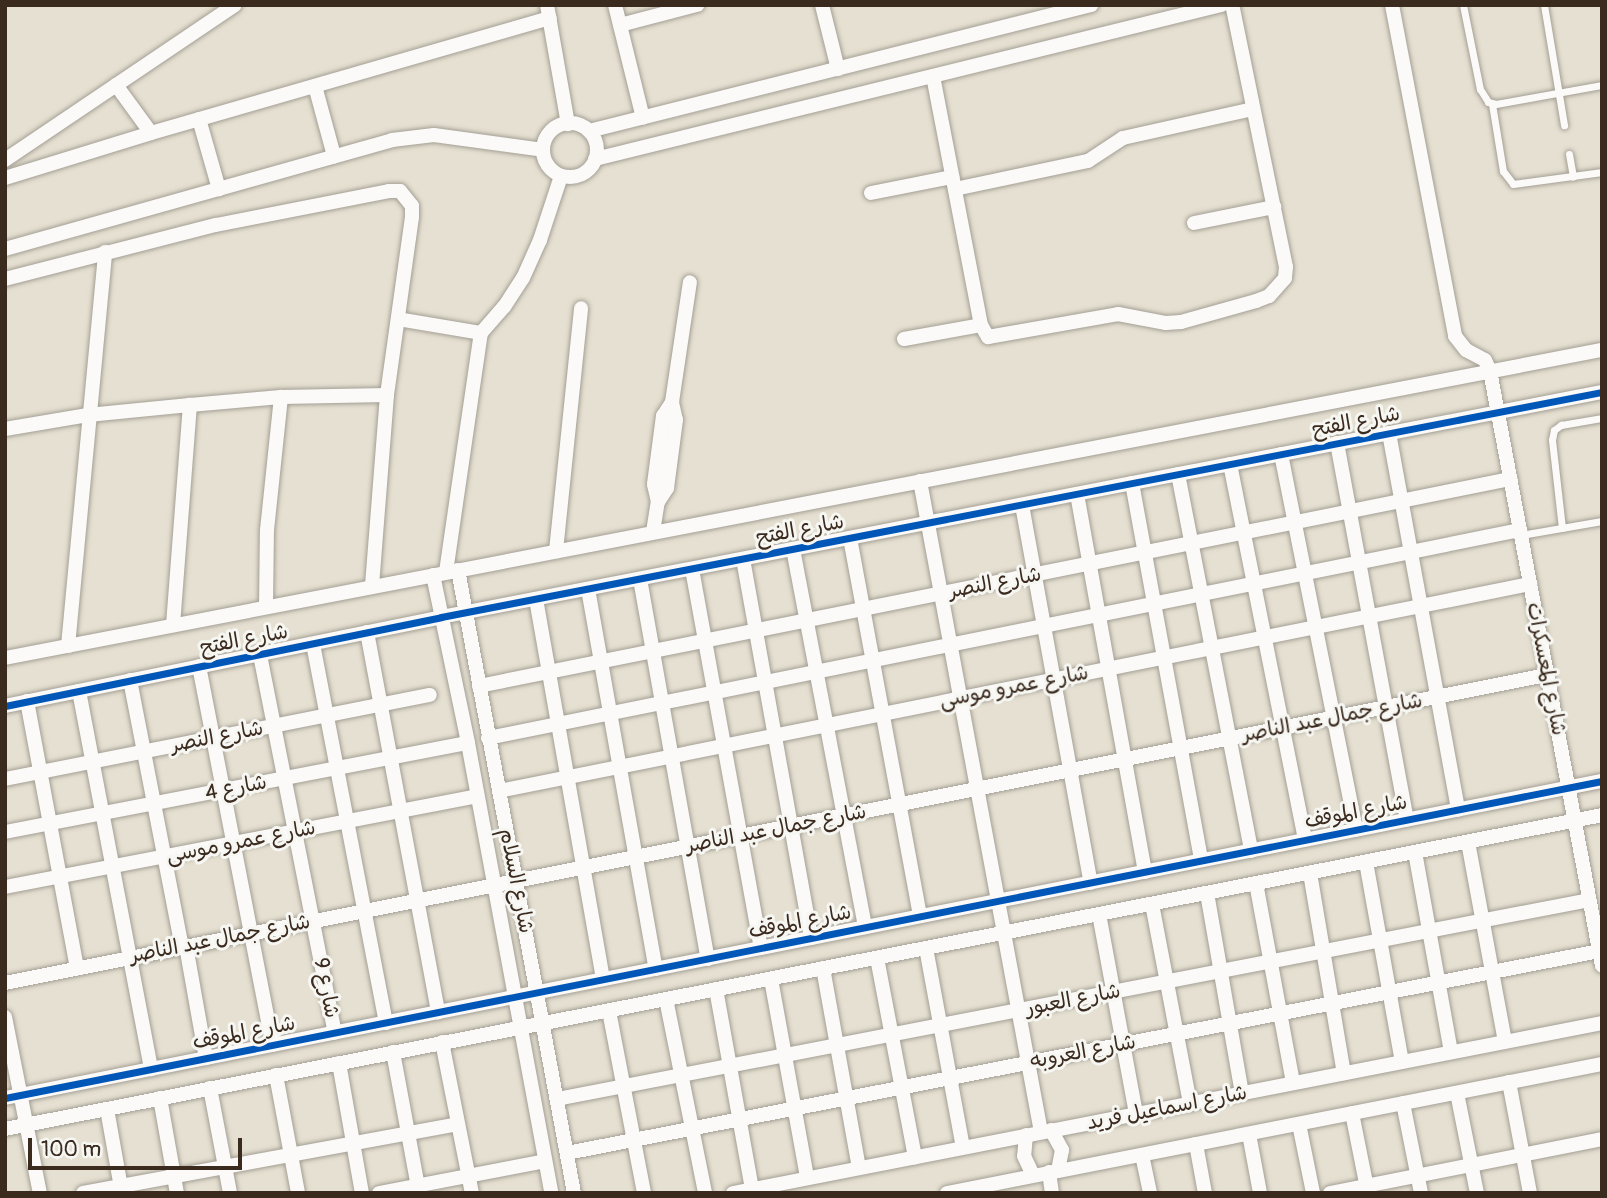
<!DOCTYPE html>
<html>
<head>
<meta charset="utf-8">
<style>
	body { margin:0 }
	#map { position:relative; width:1607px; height:1198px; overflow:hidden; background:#e5e0d1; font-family:Pangolin,"Playpen Sans Arabic",sans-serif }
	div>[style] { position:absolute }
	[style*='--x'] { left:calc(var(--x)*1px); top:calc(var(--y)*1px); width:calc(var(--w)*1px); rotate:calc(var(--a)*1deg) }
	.roads { filter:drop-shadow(0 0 2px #a49f95) drop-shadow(0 0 2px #a49f95) }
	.service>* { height:7px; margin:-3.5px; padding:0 3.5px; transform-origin:3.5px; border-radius:3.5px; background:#fbfaf8 }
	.minor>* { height:14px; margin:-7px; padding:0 7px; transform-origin:7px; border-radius:7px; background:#fbfaf8 }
	.minor>.ring { margin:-7px; padding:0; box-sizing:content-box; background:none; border:14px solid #fbfaf8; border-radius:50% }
	.cycleway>* { height:7px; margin:-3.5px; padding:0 3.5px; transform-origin:3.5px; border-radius:3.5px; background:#0057b8 }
	span { translate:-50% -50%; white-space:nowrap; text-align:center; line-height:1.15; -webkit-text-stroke:6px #f6f6f2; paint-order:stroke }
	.street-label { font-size:21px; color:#3b2a1e }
	.frame { position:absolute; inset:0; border:7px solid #3b2a1e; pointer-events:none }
	.scale { position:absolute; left:28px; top:1138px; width:214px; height:32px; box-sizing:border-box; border:4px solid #3b2a1e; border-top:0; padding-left:9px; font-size:21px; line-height:24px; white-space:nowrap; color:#3b2a1e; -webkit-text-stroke:5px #f6f6f2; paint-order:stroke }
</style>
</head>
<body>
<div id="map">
	<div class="roads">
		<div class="service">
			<div style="--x:1463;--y:5;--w:86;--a:78.6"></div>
			<div style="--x:1480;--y:89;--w:15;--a:58"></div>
			<div style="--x:1488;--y:102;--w:8;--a:14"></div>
			<div style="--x:1496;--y:104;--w:108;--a:-10.2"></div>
			<div style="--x:1544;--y:5;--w:122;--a:80.5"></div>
			<div style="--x:1492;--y:104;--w:68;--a:80.7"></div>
			<div style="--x:1503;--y:171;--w:16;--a:52"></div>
			<div style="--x:1513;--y:184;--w:90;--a:-7.7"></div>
			<div style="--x:1569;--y:154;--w:23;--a:80"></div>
			<div style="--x:1562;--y:528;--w:89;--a:-96.5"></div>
			<div style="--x:1552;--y:440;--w:10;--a:-79"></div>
			<div style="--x:1554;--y:430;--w:9;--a:-36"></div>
			<div style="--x:1561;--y:425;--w:42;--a:-9.7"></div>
			<div style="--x:1521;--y:535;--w:82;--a:-9.8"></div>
		</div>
		<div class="minor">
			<div style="--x:547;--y:5;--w:121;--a:80"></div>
			<div style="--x:615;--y:5;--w:116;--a:76.1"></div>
			<div style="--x:822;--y:5;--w:66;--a:76"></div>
			<div style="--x:1392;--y:5;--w:337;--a:79.2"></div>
			<div style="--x:1455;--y:336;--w:18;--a:52"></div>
			<div style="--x:1466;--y:350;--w:21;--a:28"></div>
			<div style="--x:1485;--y:360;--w:12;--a:66"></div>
			<div style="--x:1490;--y:371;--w:605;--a:79.34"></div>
			<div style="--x:620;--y:25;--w:80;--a:-14.6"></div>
			<div style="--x:933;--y:76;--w:254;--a:79.1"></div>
			<div style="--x:981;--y:325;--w:14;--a:60"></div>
			<div style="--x:988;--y:337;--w:132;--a:-10"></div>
			<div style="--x:1118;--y:314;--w:49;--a:10.6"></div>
			<div style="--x:1166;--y:323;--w:15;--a:-4"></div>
			<div style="--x:1181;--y:322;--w:78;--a:-15.6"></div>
			<div style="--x:1256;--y:301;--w:14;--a:-21"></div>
			<div style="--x:1269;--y:296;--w:24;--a:-48"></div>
			<div style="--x:1285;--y:278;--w:11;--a:-85"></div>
			<div style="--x:1286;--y:267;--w:268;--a:-101.6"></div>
			<div style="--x:116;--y:85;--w:59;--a:53.9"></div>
			<div style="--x:315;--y:86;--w:73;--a:74.8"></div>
			<div style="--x:199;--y:119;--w:73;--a:74.1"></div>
			<div class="ring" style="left:543px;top:123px;width:40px;height:40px"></div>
			<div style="--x:589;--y:131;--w:518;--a:-14.09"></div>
			<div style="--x:595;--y:159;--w:645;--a:-13.82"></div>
			<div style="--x:5;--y:160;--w:277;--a:-34"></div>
			<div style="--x:5;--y:178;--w:153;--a:-17.1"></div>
			<div style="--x:151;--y:133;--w:415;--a:-16.1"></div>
			<div style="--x:955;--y:189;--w:136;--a:-11.9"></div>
			<div style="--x:1088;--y:161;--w:42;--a:-33.3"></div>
			<div style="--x:1123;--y:138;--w:133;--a:-12.6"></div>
			<div style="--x:871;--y:193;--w:83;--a:-11.2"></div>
			<div style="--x:1194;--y:223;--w:82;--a:-11.3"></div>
			<div style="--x:5;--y:249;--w:402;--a:-15.7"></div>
			<div style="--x:392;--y:140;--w:42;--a:-6.8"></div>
			<div style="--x:434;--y:135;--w:110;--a:7.8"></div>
			<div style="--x:5;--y:279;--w:218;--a:-14.4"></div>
			<div style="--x:216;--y:225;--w:176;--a:-11.1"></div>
			<div style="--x:389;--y:191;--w:11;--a:0"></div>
			<div style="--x:400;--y:191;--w:19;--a:51"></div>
			<div style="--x:412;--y:206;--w:11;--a:90"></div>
			<div style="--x:412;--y:217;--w:180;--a:98"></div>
			<div style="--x:387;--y:395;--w:192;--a:94.5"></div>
			<div style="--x:398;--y:319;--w:84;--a:9.6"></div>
			<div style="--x:904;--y:339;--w:78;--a:-10.3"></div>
			<div style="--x:5;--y:429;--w:84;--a:-9.6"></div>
			<div style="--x:88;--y:415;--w:102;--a:-5.6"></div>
			<div style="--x:190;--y:405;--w:91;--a:-5"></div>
			<div style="--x:281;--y:397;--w:106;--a:-1.1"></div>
			<div style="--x:1389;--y:433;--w:383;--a:79.6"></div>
			<div style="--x:1337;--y:443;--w:383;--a:79.5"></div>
			<div style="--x:1281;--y:454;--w:383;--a:78.7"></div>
			<div style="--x:1230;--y:464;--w:383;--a:78.7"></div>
			<div style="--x:1178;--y:474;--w:384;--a:79"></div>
			<div style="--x:920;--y:481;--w:662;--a:79.47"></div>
			<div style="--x:1132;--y:483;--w:383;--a:79.6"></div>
			<div style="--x:1077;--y:494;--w:384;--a:79.8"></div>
			<div style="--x:658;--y:502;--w:18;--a:-103"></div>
			<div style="--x:654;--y:484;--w:69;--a:-82.5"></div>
			<div style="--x:663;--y:416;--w:17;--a:-57"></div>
			<div style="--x:1022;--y:505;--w:384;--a:79.7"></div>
			<div style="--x:653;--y:532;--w:30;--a:-81"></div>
			<div style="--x:658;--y:502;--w:17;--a:-57"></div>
			<div style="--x:667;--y:488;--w:69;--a:-82.5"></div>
			<div style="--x:676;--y:420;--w:18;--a:-103"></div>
			<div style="--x:672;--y:402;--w:121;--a:-81.5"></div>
			<div style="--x:850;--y:538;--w:384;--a:79.5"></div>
			<div style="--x:793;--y:549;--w:385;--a:79.2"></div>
			<div style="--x:556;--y:551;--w:244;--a:-84.1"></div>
			<div style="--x:743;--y:559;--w:385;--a:79.8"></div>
			<div style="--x:692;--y:569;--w:385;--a:79.7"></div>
			<div style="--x:458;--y:570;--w:634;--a:79.45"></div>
			<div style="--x:446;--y:572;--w:242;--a:-81.7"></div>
			<div style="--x:481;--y:333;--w:35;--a:-49"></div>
			<div style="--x:504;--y:307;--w:35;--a:-57"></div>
			<div style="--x:523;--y:278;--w:42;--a:-65.9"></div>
			<div style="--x:540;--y:240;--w:67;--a:-71.8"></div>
			<div style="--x:433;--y:575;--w:172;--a:78.2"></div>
			<div style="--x:468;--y:743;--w:458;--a:79.5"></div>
			<div style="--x:640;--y:579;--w:386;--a:79.9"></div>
			<div style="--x:588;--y:589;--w:386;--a:79.9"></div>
			<div style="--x:536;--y:599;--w:386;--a:80"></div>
			<div style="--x:266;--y:607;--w:77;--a:-89.3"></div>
			<div style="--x:267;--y:530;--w:134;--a:-84"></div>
			<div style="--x:173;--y:625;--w:221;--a:-85.6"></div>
			<div style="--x:367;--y:632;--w:387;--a:79.4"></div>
			<div style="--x:313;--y:644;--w:386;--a:79.1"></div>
			<div style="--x:68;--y:646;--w:396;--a:-84.6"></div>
			<div style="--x:260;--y:655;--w:385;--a:78.8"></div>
			<div style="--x:5;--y:658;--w:1626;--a:-10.92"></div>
			<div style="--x:199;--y:666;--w:386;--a:79"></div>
			<div style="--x:130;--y:680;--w:272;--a:79"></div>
			<div style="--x:479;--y:686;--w:1052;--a:-11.35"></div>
			<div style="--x:79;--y:691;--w:385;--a:79.2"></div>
			<div style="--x:27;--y:701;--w:272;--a:79.4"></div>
			<div style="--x:5;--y:706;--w:445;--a:-11.5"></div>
			<div style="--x:441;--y:617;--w:1183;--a:-10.97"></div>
			<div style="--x:488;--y:738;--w:1053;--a:-11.4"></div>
			<div style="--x:5;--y:779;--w:433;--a:-11.2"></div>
			<div style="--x:499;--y:791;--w:1052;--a:-11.35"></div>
			<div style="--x:5;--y:832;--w:471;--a:-10.9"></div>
			<div style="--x:1468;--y:842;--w:203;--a:79.5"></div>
			<div style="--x:1415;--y:852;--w:203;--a:79.8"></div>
			<div style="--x:1366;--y:862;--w:203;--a:79.8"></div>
			<div style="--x:1310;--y:873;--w:203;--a:80.4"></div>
			<div style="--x:1256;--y:883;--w:203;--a:79.5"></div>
			<div style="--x:5;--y:887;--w:481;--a:-10.9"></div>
			<div style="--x:1207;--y:893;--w:203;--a:80.1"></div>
			<div style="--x:1152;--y:904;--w:204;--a:79.2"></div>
			<div style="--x:1099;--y:914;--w:203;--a:79.5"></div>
			<div style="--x:186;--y:946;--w:114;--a:79.9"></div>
			<div style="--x:926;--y:948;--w:202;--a:79.5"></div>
			<div style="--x:877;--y:958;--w:203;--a:79.2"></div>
			<div style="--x:823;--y:968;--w:203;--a:79.8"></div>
			<div style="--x:771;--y:979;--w:202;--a:79.7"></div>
			<div style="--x:5;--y:983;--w:1572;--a:-11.3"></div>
			<div style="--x:716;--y:989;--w:203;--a:79.8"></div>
			<div style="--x:666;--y:999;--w:198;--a:78.6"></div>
			<div style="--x:609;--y:1011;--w:185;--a:79.1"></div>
			<div style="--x:5;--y:1017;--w:179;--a:78.8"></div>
			<div style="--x:442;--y:1042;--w:154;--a:78.8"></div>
			<div style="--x:393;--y:1052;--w:142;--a:79.5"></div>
			<div style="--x:339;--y:1063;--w:132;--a:80"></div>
			<div style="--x:276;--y:1075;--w:120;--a:79.4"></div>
			<div style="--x:1509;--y:1082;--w:113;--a:79.3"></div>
			<div style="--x:210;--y:1088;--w:107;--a:79.2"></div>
			<div style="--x:1457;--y:1093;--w:102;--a:78.7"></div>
			<div style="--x:5;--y:1098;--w:1628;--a:-11.23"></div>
			<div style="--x:160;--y:1098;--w:97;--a:79.9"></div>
			<div style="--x:557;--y:1099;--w:1051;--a:-10.91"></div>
			<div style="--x:1403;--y:1103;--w:92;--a:78.7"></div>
			<div style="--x:107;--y:1109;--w:85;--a:79.9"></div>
			<div style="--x:1352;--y:1113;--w:82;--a:78.7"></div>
			<div style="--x:1299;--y:1124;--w:70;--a:78.5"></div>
			<div style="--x:5;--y:1129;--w:1628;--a:-11.12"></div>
			<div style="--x:1051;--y:1130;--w:23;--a:61"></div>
			<div style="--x:1062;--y:1150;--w:21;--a:101"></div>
			<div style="--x:1249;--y:1134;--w:60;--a:79.4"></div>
			<div style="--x:1026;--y:1135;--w:21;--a:95"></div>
			<div style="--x:1024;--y:1156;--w:21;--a:65"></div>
			<div style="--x:1196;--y:1144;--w:50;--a:79.6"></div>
			<div style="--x:567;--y:1153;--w:1052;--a:-11.07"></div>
			<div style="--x:1142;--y:1155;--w:39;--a:78"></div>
			<div style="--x:1049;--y:1172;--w:21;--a:82"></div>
			<div style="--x:83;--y:1193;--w:381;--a:-10.4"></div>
			<div style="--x:379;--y:1193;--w:169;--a:-10.9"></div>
			<div style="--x:733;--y:1193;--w:885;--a:-11.07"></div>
			<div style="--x:947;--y:1193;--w:668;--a:-11.14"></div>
			<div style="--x:1330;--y:1193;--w:277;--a:-11.2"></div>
		</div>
	</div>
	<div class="cycleway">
		<div style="--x:5;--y:706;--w:445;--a:-11.5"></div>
		<div style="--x:441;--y:617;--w:1183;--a:-10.97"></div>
		<div style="--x:5;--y:1098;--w:1628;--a:-11.23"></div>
	</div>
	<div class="street-label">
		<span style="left:1356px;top:422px;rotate:-11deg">شارع الفتح</span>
		<span style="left:800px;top:530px;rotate:-11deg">شارع الفتح</span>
		<span style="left:995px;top:583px;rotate:-11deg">شارع النصر</span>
		<span style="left:244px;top:640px;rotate:-11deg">شارع الفتح</span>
		<span style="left:1546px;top:669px;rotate:79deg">شارع المعسكرات</span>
		<span style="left:1014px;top:687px;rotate:-11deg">شارع عمرو موسى</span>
		<span style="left:1332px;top:718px;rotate:-11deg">شارع جمال عبد الناصر</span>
		<span style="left:217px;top:737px;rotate:-11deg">شارع النصر</span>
		<span style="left:236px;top:788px;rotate:-11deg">شارع 4</span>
		<span style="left:1356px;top:812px;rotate:-11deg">شارع الموقف</span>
		<span style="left:776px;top:829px;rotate:-11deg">شارع جمال عبد الناصر</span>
		<span style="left:241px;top:842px;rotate:-11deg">شارع عمرو موسى</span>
		<span style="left:516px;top:881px;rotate:79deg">شارع السلام</span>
		<span style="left:800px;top:922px;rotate:-11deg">شارع الموقف</span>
		<span style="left:220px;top:939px;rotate:-11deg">شارع جمال عبد الناصر</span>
		<span style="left:326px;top:988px;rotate:79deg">شارع 9</span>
		<span style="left:1073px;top:1000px;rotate:-11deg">شارع العبور</span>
		<span style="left:244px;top:1033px;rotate:-11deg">شارع الموقف</span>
		<span style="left:1083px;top:1052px;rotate:-11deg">شارع العروبه</span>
		<span style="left:1167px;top:1108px;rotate:-11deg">شارع اسماعيل فريد</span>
	</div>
	<div class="frame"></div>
	<div class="scale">100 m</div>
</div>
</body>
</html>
